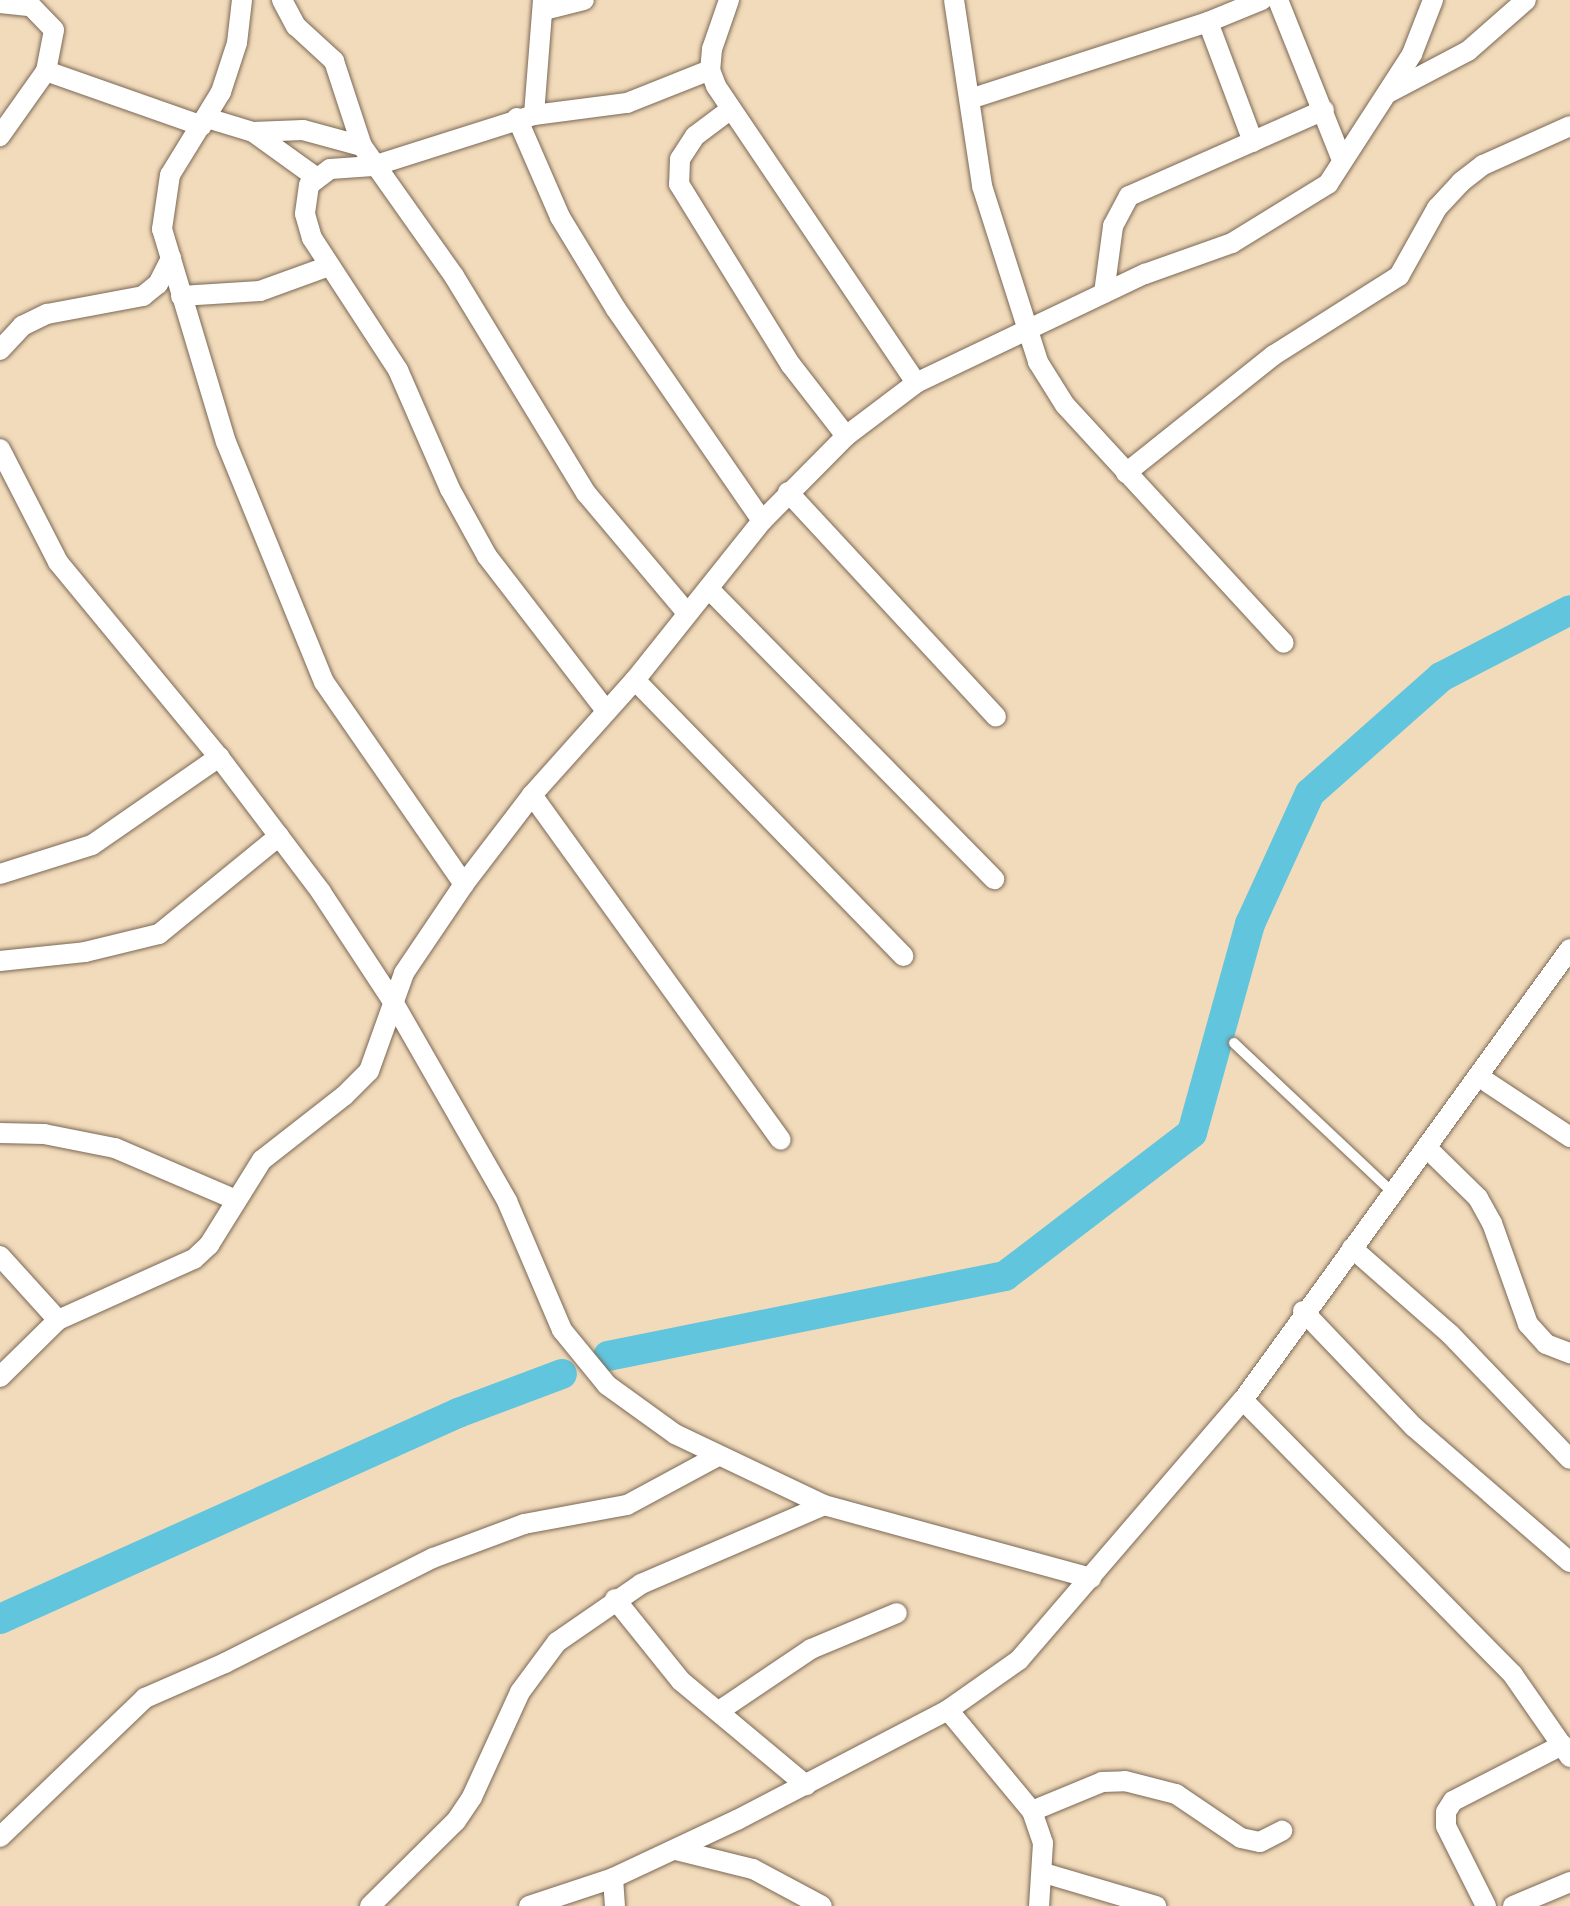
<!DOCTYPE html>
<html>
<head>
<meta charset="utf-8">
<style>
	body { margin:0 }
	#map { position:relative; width:1570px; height:1906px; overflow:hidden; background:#f2dbbb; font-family:Kalam,sans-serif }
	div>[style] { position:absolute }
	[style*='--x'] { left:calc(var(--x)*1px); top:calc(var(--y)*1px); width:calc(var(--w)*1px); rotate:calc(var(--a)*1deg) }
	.river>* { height:30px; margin:-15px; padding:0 15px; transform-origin:15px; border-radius:15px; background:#61c5de }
	.roads { filter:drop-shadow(0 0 2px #7b6855) drop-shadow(0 0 2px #7b6855) }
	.service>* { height:10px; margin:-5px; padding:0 5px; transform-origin:5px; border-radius:5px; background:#fff }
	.minor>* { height:20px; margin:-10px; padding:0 10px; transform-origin:10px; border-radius:10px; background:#fff }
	span { translate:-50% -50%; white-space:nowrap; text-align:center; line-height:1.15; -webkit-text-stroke:8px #fbf7ec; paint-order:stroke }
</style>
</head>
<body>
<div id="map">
	<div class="river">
		<div style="--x:608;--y:1356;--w:405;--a:-11.4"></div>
		<div style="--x:1005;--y:1276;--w:235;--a:-37.4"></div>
		<div style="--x:1192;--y:1133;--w:217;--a:-74.5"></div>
		<div style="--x:1250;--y:924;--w:144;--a:-65.4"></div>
		<div style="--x:1310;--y:793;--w:175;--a:-41.5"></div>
		<div style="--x:1441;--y:677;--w:145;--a:-27.4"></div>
		<div style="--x:0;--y:1619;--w:502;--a:-24.22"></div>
		<div style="--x:458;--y:1413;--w:111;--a:-20.6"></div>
	</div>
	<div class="roads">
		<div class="service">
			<div style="--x:1234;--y:1043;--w:219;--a:43.3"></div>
		</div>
		<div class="minor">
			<div style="--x:242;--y:0;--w:43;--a:96.6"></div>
			<div style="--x:237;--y:43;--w:52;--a:108.1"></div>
			<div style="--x:221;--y:92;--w:97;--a:121.6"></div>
			<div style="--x:170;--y:175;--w:55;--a:98.4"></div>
			<div style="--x:162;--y:229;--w:222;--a:73.3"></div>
			<div style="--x:226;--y:442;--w:259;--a:67.8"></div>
			<div style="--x:324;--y:682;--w:246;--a:55.3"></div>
			<div style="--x:282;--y:0;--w:30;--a:62"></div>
			<div style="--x:296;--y:26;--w:52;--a:42.6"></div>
			<div style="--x:334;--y:61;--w:89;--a:71.8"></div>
			<div style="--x:362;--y:146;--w:159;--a:54.7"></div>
			<div style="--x:454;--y:276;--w:254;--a:58.7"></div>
			<div style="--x:586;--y:493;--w:157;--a:49.9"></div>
			<div style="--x:543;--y:0;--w:115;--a:94.5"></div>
			<div style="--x:534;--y:115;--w:169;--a:162.4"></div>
			<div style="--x:373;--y:166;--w:43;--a:176"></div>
			<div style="--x:330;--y:169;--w:26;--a:143"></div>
			<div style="--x:309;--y:185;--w:29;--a:98"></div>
			<div style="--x:305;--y:214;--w:25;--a:74"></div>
			<div style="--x:312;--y:238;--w:158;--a:56.9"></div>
			<div style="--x:398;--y:370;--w:130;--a:66.4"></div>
			<div style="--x:450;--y:489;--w:77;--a:61.1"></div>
			<div style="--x:487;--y:556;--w:193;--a:52.4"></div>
			<div style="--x:729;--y:0;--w:52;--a:109.1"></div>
			<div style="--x:712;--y:49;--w:21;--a:95"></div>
			<div style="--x:710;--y:70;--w:17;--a:69"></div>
			<div style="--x:716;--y:86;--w:358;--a:56"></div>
			<div style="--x:954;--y:0;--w:188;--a:81.4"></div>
			<div style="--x:982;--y:186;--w:185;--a:72.3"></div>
			<div style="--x:1038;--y:362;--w:51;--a:57.9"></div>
			<div style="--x:1065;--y:405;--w:323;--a:47.4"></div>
			<div style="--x:1278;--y:0;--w:172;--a:68.2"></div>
			<div style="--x:0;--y:3;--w:31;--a:6"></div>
			<div style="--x:31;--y:6;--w:33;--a:46"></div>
			<div style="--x:54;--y:30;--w:42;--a:101"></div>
			<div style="--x:46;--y:71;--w:80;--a:125.3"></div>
			<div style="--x:544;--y:10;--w:41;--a:-14"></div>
			<div style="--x:1208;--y:22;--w:128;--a:69.4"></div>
			<div style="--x:46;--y:71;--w:165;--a:19.4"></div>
			<div style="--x:1388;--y:93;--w:90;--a:-27.7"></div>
			<div style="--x:1468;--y:51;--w:77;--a:-41.3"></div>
			<div style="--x:973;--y:98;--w:247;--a:-17.9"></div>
			<div style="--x:1208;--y:22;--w:58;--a:-22.2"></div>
			<div style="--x:731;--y:109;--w:45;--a:143.1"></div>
			<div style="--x:695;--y:136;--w:27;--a:123"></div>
			<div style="--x:680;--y:159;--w:25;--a:92"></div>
			<div style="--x:679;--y:184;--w:213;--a:58.3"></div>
			<div style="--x:791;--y:365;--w:90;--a:52.2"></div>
			<div style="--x:534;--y:115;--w:94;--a:-7.4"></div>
			<div style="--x:627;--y:103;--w:89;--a:-21.7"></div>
			<div style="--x:207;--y:118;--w:48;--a:16.9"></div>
			<div style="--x:253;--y:132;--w:50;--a:-2.3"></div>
			<div style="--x:303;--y:130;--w:61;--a:15.2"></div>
			<div style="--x:517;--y:118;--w:108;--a:66.5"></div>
			<div style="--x:560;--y:217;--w:108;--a:58.7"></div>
			<div style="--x:616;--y:309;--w:257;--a:55.4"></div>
			<div style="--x:253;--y:132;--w:79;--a:35.7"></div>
			<div style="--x:1104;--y:293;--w:68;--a:-82.3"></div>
			<div style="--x:1113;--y:226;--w:34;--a:-62"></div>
			<div style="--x:1129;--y:196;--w:213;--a:-23.8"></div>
			<div style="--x:181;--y:296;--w:79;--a:-3.6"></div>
			<div style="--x:260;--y:291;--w:73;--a:-19.9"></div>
			<div style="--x:0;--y:350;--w:33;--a:-47"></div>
			<div style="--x:22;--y:326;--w:28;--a:-26"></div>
			<div style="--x:47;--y:314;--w:98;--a:-10.6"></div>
			<div style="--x:143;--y:296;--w:19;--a:-39"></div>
			<div style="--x:158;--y:284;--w:29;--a:-63"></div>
			<div style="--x:0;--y:449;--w:127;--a:62.8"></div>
			<div style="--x:58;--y:562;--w:253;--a:50.5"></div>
			<div style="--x:219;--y:757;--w:169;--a:52.9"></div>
			<div style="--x:321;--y:892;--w:129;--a:56.7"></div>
			<div style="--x:392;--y:1000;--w:232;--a:60.2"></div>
			<div style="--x:507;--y:1201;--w:140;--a:66.9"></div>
			<div style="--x:562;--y:1330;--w:71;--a:50.7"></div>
			<div style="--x:607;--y:1385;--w:84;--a:35.8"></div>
			<div style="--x:675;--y:1434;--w:165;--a:25.5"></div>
			<div style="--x:824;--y:1505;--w:277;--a:15.3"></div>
			<div style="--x:1126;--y:473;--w:189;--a:-38.6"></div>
			<div style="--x:1274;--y:355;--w:148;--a:-32.3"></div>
			<div style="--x:1399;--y:276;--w:78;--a:-60.8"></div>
			<div style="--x:1437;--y:208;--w:35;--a:-47"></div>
			<div style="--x:1461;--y:182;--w:28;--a:-38"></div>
			<div style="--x:1483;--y:165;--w:95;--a:-24.1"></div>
			<div style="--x:788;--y:492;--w:306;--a:47.2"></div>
			<div style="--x:709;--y:589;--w:407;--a:45.5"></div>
			<div style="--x:635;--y:680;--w:385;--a:45.8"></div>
			<div style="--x:532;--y:795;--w:425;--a:54.2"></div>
			<div style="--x:0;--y:874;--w:96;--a:-17.5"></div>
			<div style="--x:92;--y:845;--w:155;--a:-34.7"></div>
			<div style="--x:0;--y:961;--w:85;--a:-6"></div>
			<div style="--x:85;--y:952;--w:76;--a:-13.7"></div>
			<div style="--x:159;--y:934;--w:155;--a:-39.2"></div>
			<div style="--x:1481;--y:1078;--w:107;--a:33.5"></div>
			<div style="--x:0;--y:1133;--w:44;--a:1.3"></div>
			<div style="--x:44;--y:1134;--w:72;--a:11.2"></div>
			<div style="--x:115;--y:1148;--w:129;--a:23.2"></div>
			<div style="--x:1428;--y:1149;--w:70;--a:44.4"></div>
			<div style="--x:1478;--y:1198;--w:29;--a:61"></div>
			<div style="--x:1492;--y:1223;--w:107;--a:70.4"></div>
			<div style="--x:1528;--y:1324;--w:27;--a:48"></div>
			<div style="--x:1546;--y:1344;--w:26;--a:21"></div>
			<div style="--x:1352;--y:1248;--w:130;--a:41.3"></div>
			<div style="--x:1450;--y:1334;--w:173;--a:46.2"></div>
			<div style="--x:0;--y:1256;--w:86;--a:47.8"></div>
			<div style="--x:1303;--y:1311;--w:161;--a:46.3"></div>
			<div style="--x:1414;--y:1427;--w:206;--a:40.9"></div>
			<div style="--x:0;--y:1377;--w:81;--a:-44.5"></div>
			<div style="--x:58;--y:1320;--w:149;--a:-24.2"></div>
			<div style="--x:194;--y:1259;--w:21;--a:-43"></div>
			<div style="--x:209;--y:1245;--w:100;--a:-58.1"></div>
			<div style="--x:262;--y:1160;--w:104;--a:-38"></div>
			<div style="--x:344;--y:1096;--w:35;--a:-45"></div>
			<div style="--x:369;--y:1071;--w:104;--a:-70.3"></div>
			<div style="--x:404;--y:973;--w:107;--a:-56"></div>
			<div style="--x:464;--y:884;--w:112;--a:-52.6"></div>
			<div style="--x:532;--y:795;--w:154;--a:-48.2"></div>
			<div style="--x:635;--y:680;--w:203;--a:-51.4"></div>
			<div style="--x:762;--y:521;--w:120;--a:-45.3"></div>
			<div style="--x:846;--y:436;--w:88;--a:-37.1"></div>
			<div style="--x:916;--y:383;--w:254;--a:-25.5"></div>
			<div style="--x:1145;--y:274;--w:92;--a:-19.6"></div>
			<div style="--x:1232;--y:243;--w:113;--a:-31.6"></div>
			<div style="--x:1328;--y:184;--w:155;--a:-57.1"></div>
			<div style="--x:1412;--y:54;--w:58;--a:-68.7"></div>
			<div style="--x:1243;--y:1400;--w:385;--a:45.5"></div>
			<div style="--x:1513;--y:1675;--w:100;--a:55.2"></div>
			<div style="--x:615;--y:1599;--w:105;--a:51.2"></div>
			<div style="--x:681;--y:1681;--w:163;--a:39.8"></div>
			<div style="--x:948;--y:1710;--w:131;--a:50.3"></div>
			<div style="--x:1032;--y:1811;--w:34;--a:71"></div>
			<div style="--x:1043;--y:1843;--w:63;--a:93.6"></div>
			<div style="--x:719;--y:1711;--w:111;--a:-34"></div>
			<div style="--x:811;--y:1649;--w:93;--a:-22.7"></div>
			<div style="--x:1032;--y:1811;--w:76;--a:-22.5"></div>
			<div style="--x:1102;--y:1782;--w:23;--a:-2"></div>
			<div style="--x:1125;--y:1781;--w:53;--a:14.3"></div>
			<div style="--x:1176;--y:1794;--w:78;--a:34.1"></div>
			<div style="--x:1241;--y:1838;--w:19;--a:12"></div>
			<div style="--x:1260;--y:1842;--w:25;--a:-27"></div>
			<div style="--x:0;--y:1837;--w:201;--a:-43.8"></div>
			<div style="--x:145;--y:1698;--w:87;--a:-23.6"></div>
			<div style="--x:225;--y:1663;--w:233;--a:-26.8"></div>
			<div style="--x:433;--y:1558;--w:97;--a:-20.5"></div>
			<div style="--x:524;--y:1524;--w:105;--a:-10.5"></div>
			<div style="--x:627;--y:1505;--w:103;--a:-28.3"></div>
			<div style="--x:676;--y:1850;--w:79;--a:13.9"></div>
			<div style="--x:753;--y:1869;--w:78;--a:28.2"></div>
			<div style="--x:1044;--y:1873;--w:117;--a:16.4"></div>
			<div style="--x:613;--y:1878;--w:28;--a:86"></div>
			<div style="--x:370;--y:1906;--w:121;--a:-44.7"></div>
			<div style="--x:456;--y:1821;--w:29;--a:-56"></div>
			<div style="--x:472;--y:1797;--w:115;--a:-65.4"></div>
			<div style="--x:520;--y:1692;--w:62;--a:-53.5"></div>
			<div style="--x:557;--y:1642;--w:102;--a:-34.6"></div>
			<div style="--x:641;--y:1584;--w:199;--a:-23.3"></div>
			<div style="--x:529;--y:1906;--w:89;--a:-18.4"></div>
			<div style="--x:613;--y:1878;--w:137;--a:-25.1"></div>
			<div style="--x:737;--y:1820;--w:238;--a:-27.5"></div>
			<div style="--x:948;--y:1710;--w:87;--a:-35.2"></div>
			<div style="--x:1019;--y:1660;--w:343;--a:-49.3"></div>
			<div style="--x:1243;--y:1400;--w:557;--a:-54.06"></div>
			<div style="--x:1486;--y:1906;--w:89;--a:-116.6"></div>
			<div style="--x:1446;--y:1826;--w:14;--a:-90"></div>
			<div style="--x:1446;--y:1812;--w:13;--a:-58"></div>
			<div style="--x:1453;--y:1801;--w:123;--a:-27.2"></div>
			<div style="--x:1513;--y:1906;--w:62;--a:-22.8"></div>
		</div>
	</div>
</div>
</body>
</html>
